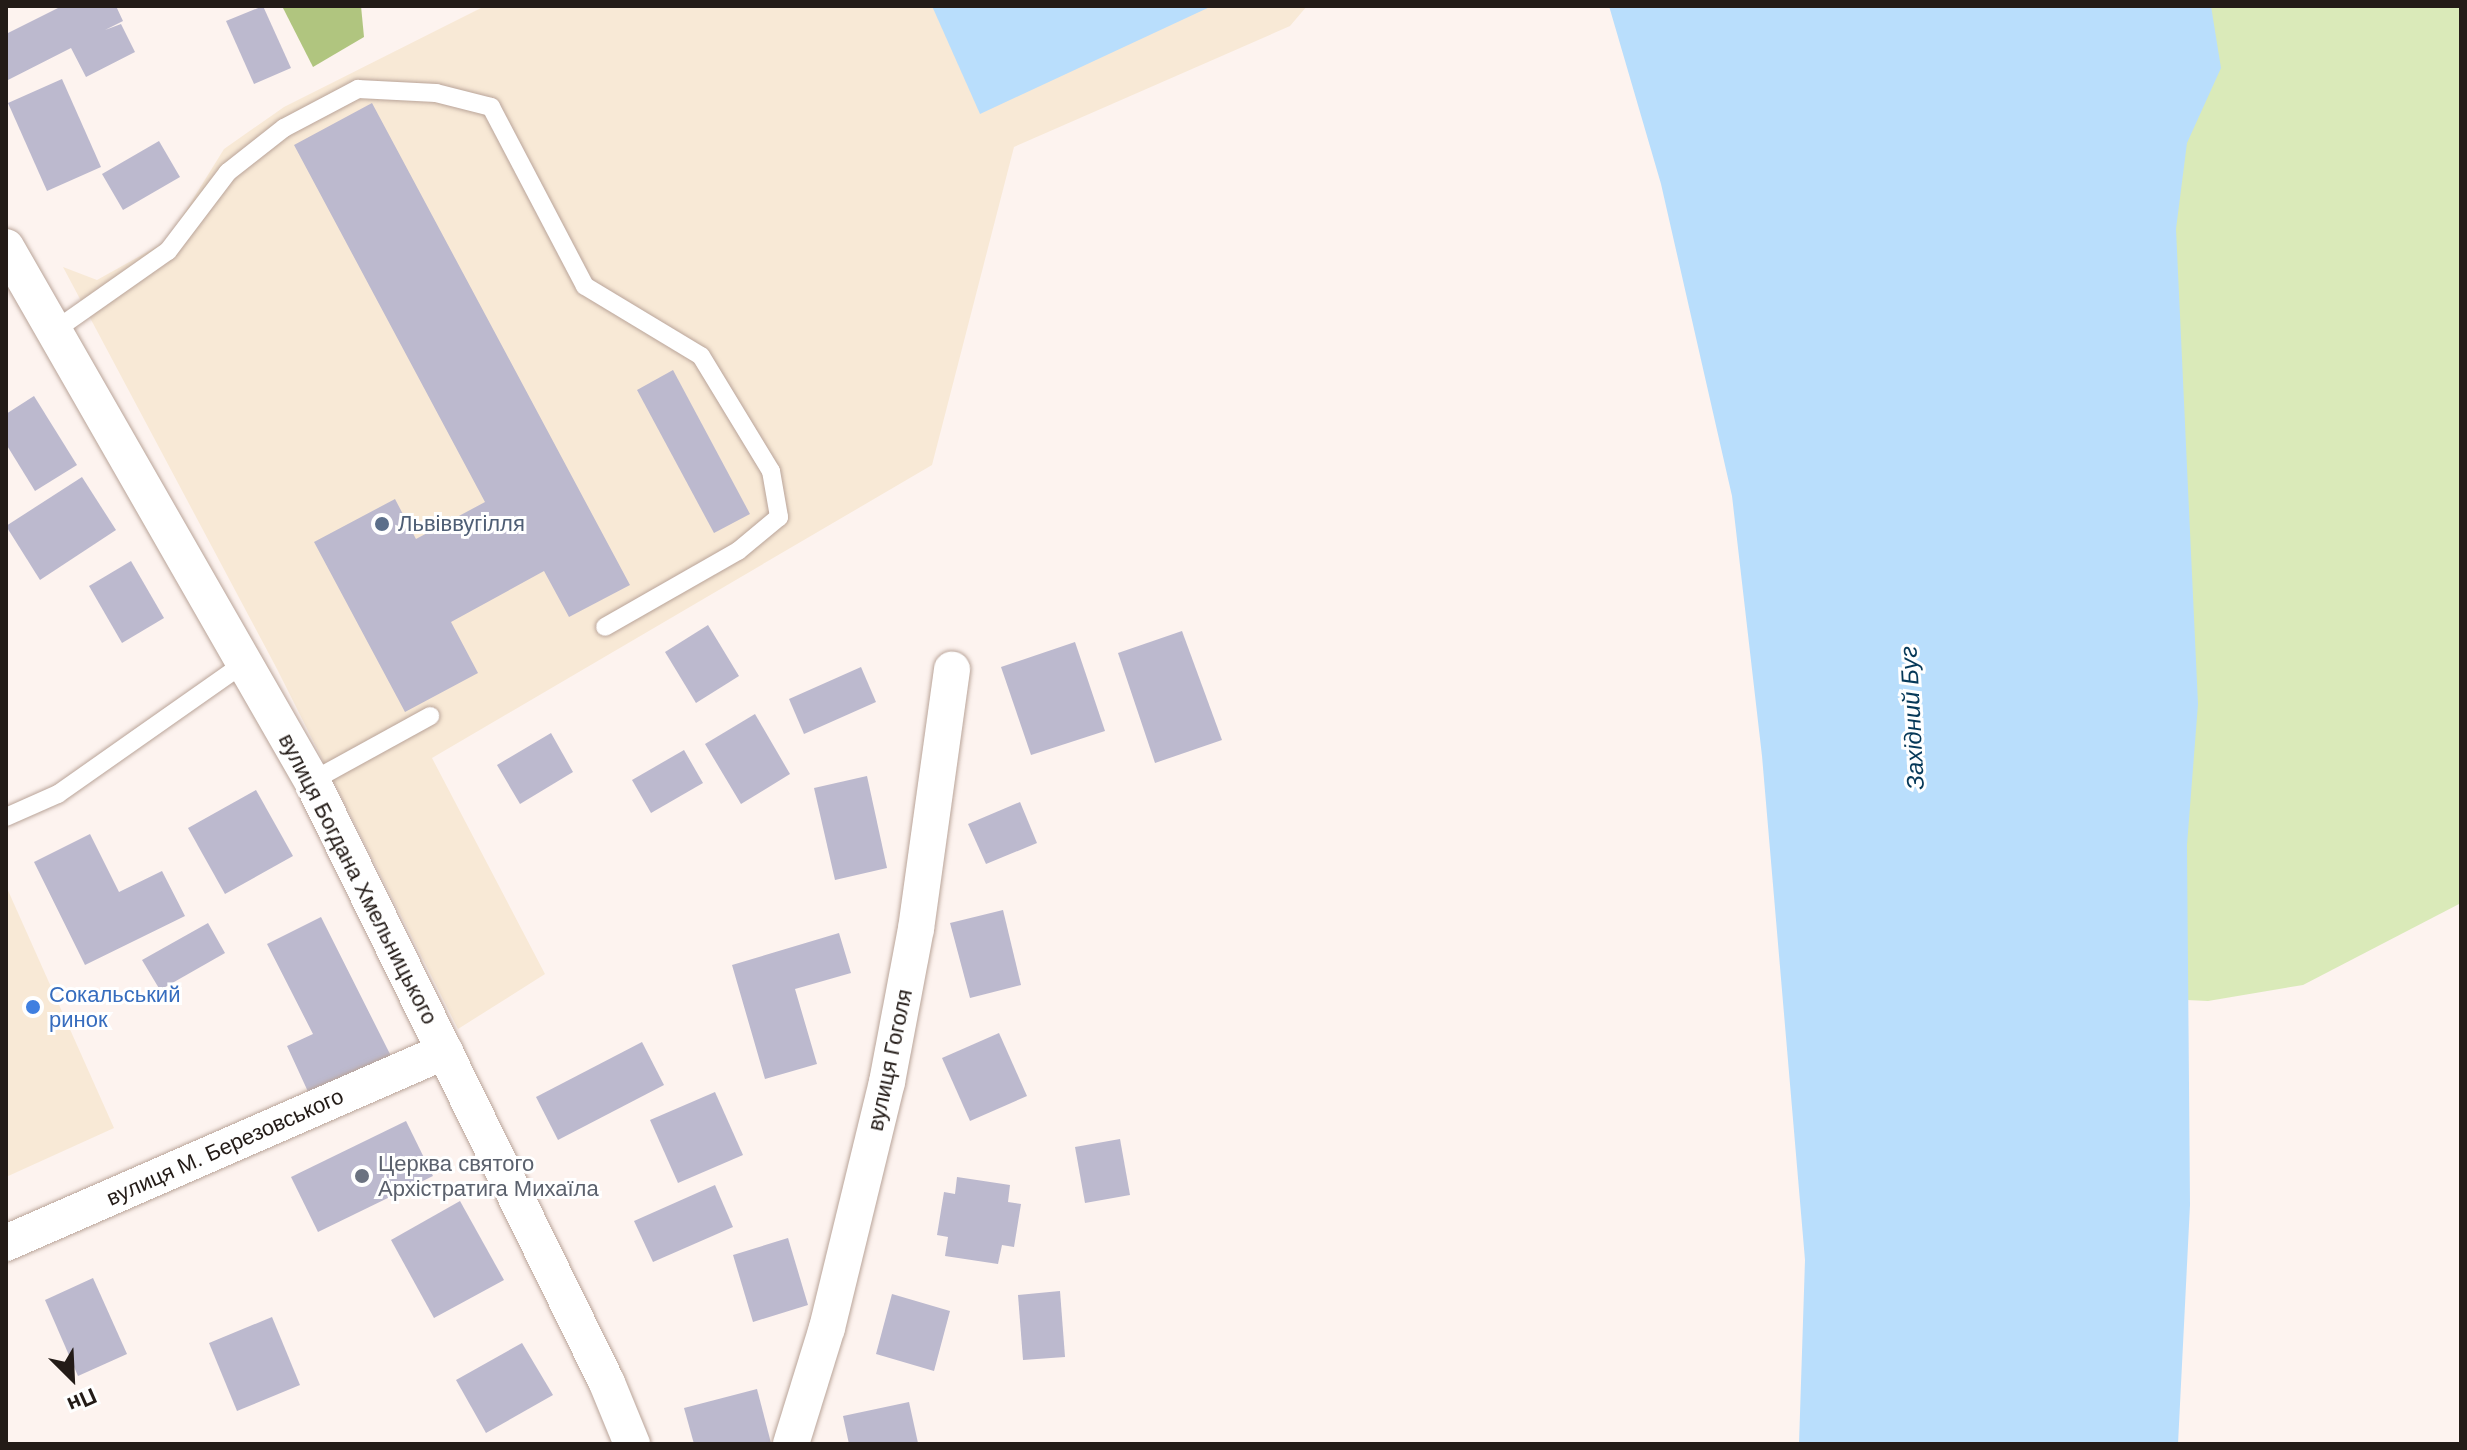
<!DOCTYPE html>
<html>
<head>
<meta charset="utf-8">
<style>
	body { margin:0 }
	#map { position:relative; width:2467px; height:1450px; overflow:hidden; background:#fdf3ef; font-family:Arial,sans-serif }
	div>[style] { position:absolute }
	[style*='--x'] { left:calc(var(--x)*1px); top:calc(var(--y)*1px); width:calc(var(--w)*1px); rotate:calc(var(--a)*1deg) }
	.commercial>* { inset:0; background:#f8e9d6 }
	.green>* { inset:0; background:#daeab9 }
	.forest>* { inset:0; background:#b0c57f }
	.water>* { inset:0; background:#b9defc }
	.building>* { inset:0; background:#bcb9ce }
	.roads { filter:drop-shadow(0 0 2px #b9a499) drop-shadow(0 0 2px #b9a499) }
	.service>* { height:18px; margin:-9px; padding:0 9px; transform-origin:9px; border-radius:9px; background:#fff }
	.minor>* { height:36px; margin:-18px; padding:0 18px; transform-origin:18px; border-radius:18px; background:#fff }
	.dots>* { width:22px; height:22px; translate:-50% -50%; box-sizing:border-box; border:4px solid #fff; border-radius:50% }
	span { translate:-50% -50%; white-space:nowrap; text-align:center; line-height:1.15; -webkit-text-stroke:6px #fff; paint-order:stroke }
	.service-label { font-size:22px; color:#4e5e75 }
	.left { translate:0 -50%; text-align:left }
	.street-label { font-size:22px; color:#231b17 }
	.shop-label { font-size:22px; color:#366cbe }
	.worship-label { font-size:22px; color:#5b616d }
	.water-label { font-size:24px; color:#053858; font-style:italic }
	.frame { position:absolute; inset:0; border:8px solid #231b17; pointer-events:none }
	.north { position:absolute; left:32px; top:1338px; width:80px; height:80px; -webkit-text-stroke:6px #fff; paint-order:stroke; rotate:156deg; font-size:22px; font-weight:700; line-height:32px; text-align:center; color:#231b17 }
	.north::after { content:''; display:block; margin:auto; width:28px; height:36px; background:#231b17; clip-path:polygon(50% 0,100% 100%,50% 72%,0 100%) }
</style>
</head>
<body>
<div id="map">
	<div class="commercial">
		<div style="clip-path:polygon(485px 6px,1307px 6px,1290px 26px,1014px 147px,932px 465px,432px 758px,545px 974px,458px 1029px,277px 669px,63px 267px,97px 280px,167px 241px,224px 149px,284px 107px)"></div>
		<div style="clip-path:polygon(6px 886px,114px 1128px,6px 1177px)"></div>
	</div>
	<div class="green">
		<div style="clip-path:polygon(2156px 6px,2461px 6px,2461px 903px,2303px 985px,2208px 1001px,2165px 999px)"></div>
	</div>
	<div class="forest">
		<div style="clip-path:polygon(282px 6px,361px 6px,364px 37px,313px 67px)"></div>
	</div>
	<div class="water">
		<div style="clip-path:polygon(932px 6px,1212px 6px,980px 114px)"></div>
		<div style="clip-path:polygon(1609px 6px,2211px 6px,2221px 68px,2187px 143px,2176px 229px,2198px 704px,2187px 845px,2190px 1205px,2178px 1444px,1799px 1444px,1805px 1260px,1762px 756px,1732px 496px,1661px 184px)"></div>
	</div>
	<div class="building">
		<div style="clip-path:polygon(62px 6px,116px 6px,123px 21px,105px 30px,121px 24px,135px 52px,86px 77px,71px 48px,6px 81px,6px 34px)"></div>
		<div style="clip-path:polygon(263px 6px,291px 68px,254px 84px,226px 21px)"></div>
		<div style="clip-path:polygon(62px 79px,101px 167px,47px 191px,8px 103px)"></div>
		<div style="clip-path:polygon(372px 103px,630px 585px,569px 617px,544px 571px,451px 622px,478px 673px,405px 712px,314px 542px,395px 499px,416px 539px,485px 502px,294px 145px)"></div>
		<div style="clip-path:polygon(159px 141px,180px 177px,123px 210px,102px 174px)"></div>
		<div style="clip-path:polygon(673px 370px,750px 514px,714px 533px,637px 390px)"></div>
		<div style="clip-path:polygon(34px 396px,77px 465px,35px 491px,6px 444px,6px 414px)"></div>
		<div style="clip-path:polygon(82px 477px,116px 530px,40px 580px,6px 526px)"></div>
		<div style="clip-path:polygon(131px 561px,164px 618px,122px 643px,89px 586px)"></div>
		<div style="clip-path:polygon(708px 625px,739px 676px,696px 703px,665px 652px)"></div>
		<div style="clip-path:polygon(1182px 631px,1222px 740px,1155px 763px,1118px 653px)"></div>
		<div style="clip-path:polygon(1075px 642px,1105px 731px,1031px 755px,1001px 667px)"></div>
		<div style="clip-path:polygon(861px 667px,876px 702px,804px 734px,789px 699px)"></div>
		<div style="clip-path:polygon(755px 714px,790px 774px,741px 804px,705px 744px)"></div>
		<div style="clip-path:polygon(551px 733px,573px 772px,520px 804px,497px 765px)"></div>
		<div style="clip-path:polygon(684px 750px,703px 783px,651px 813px,632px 780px)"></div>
		<div style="clip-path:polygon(867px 776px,887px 868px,835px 880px,814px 788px)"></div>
		<div style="clip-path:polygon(256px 790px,293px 856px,225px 894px,188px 828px)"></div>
		<div style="clip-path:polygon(1020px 802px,1037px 843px,986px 864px,968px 824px)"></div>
		<div style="clip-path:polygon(90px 834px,119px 892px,162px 871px,185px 916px,85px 965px,34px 862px)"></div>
		<div style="clip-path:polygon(1003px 910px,1021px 985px,970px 998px,950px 923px)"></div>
		<div style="clip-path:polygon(321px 917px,391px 1056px,310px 1096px,287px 1046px,313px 1034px,267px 944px)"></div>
		<div style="clip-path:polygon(208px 923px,225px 953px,160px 990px,142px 960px)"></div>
		<div style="clip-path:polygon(839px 933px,851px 973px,795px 989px,817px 1064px,765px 1079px,732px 965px)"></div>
		<div style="clip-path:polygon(999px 1033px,1027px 1096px,970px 1121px,942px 1058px)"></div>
		<div style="clip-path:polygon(642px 1042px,664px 1085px,558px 1140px,536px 1097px)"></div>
		<div style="clip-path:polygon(715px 1092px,743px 1155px,678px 1183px,650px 1120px)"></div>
		<div style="clip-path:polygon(406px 1121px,433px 1176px,318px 1232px,291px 1177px)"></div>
		<div style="clip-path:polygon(1120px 1139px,1130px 1195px,1085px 1203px,1075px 1147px)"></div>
		<div style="clip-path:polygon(957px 1177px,1010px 1185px,1008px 1202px,1021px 1204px,1014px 1247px,1002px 1245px,998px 1264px,945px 1256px,948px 1237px,937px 1235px,944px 1192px,955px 1194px)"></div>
		<div style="clip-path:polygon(715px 1185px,733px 1227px,653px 1262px,634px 1221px)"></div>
		<div style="clip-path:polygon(460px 1201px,504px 1280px,434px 1318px,391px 1240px)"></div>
		<div style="clip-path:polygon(788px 1238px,808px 1305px,753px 1322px,733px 1255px)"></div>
		<div style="clip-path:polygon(93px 1278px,127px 1354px,78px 1376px,45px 1300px)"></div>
		<div style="clip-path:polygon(1060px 1291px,1065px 1357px,1023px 1360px,1018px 1295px)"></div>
		<div style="clip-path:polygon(892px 1294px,950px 1311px,934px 1371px,876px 1354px)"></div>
		<div style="clip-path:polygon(272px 1317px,300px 1385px,237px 1411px,209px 1343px)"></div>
		<div style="clip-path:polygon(522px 1343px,553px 1395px,486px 1433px,456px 1380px)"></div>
		<div style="clip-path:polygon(757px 1389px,771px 1443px,694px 1444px,684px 1408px)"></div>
		<div style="clip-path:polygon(909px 1402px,918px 1443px,849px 1444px,843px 1416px)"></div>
	</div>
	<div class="roads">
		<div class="service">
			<div style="--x:54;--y:331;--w:139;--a:-35.1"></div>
			<div style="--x:168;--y:251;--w:99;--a:-52.8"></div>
			<div style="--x:228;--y:172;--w:71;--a:-38.2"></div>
			<div style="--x:284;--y:128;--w:84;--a:-27.8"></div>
			<div style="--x:358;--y:89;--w:78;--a:2.9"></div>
			<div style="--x:436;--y:93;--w:57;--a:14.3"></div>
			<div style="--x:491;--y:107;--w:202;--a:62.3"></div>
			<div style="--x:585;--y:286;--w:135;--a:31.1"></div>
			<div style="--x:701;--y:356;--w:135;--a:58.7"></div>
			<div style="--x:771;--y:471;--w:47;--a:80.1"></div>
			<div style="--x:779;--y:517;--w:53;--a:140.3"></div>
			<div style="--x:738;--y:551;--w:153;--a:150.3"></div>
			<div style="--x:312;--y:781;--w:135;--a:-28.8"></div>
			<div style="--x:6;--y:817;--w:57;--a:-23.9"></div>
			<div style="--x:58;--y:794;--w:226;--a:-35.1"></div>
		</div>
		<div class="minor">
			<div style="--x:6;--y:247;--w:615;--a:60.19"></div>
			<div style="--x:312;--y:781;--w:670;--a:63.89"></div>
			<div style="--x:607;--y:1383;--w:66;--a:67.7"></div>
			<div style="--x:6;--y:1243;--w:479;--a:-23.6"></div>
			<div style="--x:791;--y:1444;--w:121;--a:-72.8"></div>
			<div style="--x:827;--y:1328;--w:253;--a:-76.3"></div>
			<div style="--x:887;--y:1082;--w:156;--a:-79.3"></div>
			<div style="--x:916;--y:929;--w:262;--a:-82.1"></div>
		</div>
	</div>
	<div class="dots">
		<div style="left:382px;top:524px;background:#5c6f8a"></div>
		<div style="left:33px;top:1007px;background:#3f7fe0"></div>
		<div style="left:362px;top:1176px;background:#6b7280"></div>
	</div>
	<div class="service-label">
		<span class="left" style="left:398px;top:524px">Львіввугілля</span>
	</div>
	<div class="street-label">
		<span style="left:358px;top:879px;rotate:63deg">вулиця Богдана Хмельницького</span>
		<span style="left:890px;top:1060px;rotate:-78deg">вулиця Гоголя</span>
		<span style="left:225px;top:1147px;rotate:-24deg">вулиця М. Березовського</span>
	</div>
	<div class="shop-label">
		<span class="left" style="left:49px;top:1007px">Сокальський<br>ринок</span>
	</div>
	<div class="worship-label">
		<span class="left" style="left:378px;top:1176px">Церква святого<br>Архістратига Михаїла</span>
	</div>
	<div class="water-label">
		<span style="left:1912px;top:718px;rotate:-93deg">Західний Буг</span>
	</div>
	<div class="frame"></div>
	<div class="north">Пн</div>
</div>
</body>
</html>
